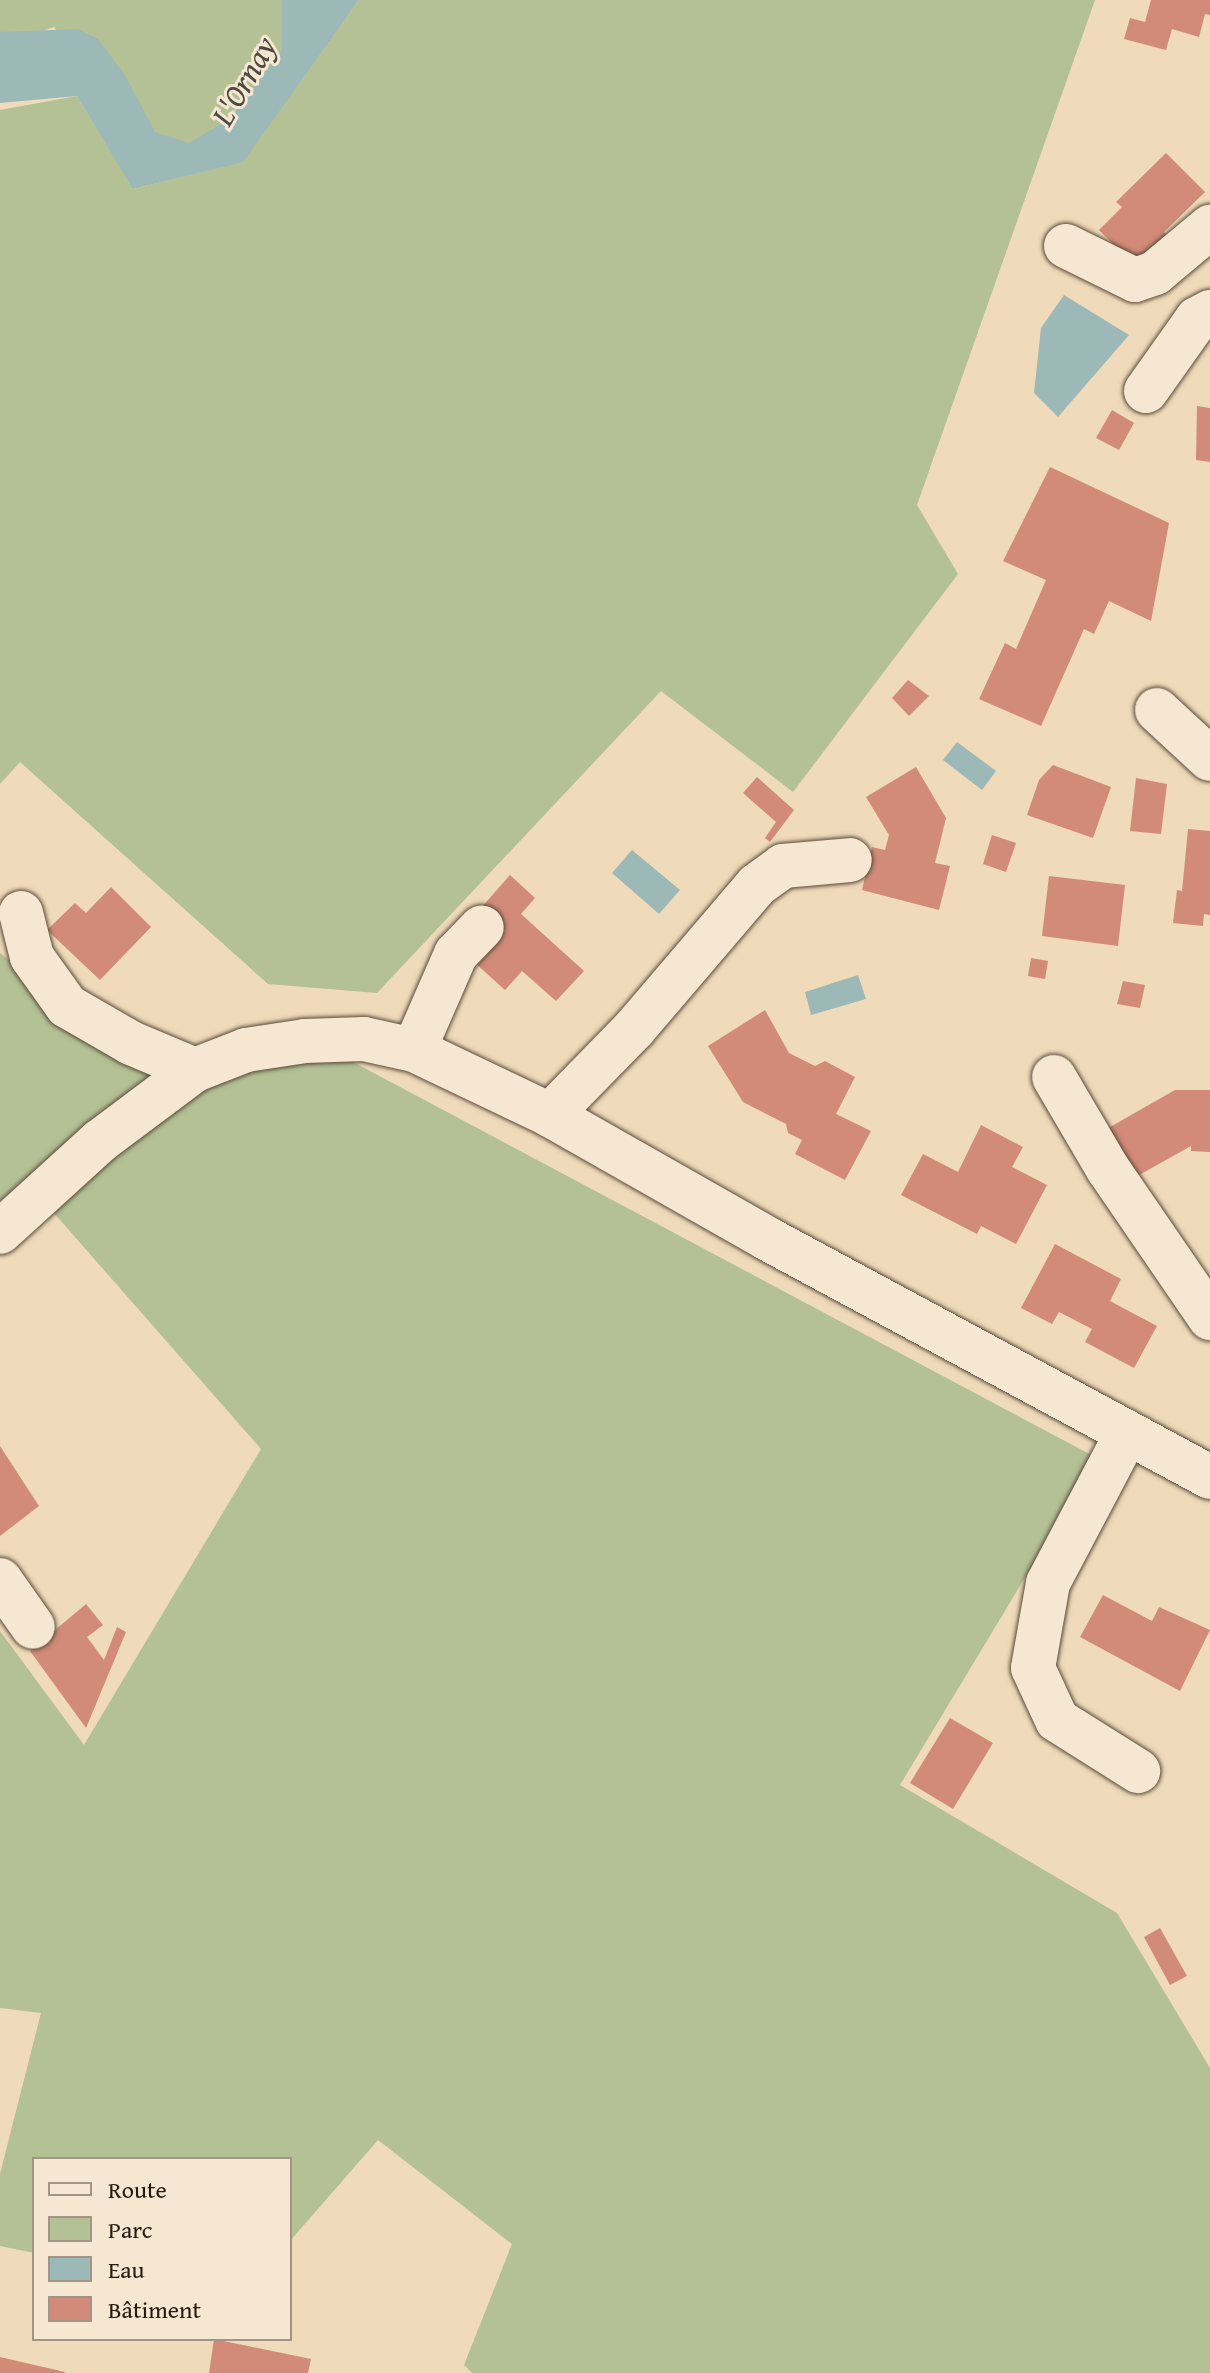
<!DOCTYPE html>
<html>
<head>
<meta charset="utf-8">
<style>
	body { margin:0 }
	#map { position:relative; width:1210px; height:2373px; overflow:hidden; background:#efdab9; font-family:"Gentium Book Plus",serif }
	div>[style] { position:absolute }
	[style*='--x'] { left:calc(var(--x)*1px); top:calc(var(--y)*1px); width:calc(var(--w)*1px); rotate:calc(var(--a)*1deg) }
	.green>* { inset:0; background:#b3c194 }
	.water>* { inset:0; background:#9cb9b7 }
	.building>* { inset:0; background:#d28b78 }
	.roads { filter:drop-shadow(0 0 2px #5a4a3b) drop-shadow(0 0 2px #5a4a3b) }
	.minor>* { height:44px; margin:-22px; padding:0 22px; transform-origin:22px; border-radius:22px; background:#f5e7d2 }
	span { translate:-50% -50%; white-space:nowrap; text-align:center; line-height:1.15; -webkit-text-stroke:6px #f5e7d2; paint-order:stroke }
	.water-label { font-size:32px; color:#4c4a43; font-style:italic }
	.legend { position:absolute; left:32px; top:2157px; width:260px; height:184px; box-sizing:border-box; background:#f5e7d2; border:2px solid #a39585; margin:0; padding:10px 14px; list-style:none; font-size:24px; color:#291a11 }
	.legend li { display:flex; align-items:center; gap:16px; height:40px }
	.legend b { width:40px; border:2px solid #a39585 }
</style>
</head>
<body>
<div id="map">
	<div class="green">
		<div style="clip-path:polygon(0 0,325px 0,293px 50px,178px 168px,54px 27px,0 46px)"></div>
		<div style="clip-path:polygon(359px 0,1095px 0,917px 505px,958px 574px,793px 792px,661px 691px,377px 993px,268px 984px,20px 762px,0 784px,0 110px,77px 96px,134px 189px,243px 161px)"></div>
		<div style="clip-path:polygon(0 953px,135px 1059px,340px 1055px,1097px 1458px,900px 1785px,1117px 1913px,1210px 2068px,1210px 2373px,472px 2373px,464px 2365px,512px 2244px,378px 2140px,290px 2241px,290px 2159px,34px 2159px,34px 2253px,0 2246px,0 2174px,41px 2013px,0 2008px,0 1631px,84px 1745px,261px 1449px,25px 1180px,0 1201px)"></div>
	</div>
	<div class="water">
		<div style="clip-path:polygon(282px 0,359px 0,243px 162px,133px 189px,77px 96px,0 103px,0 32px,78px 29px,98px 39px,125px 75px,155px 132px,189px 143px,228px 120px,282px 50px)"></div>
		<div style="clip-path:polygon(1064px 295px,1129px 335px,1058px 417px,1034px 393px,1041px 328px)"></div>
		<div style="clip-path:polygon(957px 742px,996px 771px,982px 790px,943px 760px)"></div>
		<div style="clip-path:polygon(632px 850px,680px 890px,659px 914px,612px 873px)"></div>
		<div style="clip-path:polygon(858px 975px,866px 999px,811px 1015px,805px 992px)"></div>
	</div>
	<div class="building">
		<div style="clip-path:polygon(1151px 0,1210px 0,1210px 15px,1205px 14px,1199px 37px,1172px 29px,1166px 50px,1124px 39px,1130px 18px,1145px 22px)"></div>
		<div style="clip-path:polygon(1166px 153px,1205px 192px,1164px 232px,1169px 238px,1138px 269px,1099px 230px,1122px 207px,1116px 202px)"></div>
		<div style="clip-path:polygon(1197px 406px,1210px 408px,1210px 462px,1196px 460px)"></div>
		<div style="clip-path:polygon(1112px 410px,1134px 423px,1119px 450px,1096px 438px)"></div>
		<div style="clip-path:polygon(1050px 467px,1169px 523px,1151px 621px,1109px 601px,1094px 634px,1084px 629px,1041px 726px,979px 699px,1005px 643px,1016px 649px,1046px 580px,1003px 561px)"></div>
		<div style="clip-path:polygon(908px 680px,929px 696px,909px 716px,892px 698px)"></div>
		<div style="clip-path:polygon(1053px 765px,1111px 787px,1093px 838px,1027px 815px,1039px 780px)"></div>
		<div style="clip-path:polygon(916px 767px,946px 818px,935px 863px,950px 866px,939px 910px,862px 890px,872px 847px,885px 850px,889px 835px,866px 797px)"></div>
		<div style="clip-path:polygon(757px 777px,794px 810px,770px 842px,765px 838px,776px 822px,743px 793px)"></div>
		<div style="clip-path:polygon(1136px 778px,1167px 784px,1161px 834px,1130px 831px)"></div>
		<div style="clip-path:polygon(1188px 829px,1210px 831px,1210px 915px,1204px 914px,1203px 926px,1173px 923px,1177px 890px,1182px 891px)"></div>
		<div style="clip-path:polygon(992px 835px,1016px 843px,1006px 872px,983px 864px)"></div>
		<div style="clip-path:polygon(510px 875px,535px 898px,521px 914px,584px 971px,556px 1001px,522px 971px,505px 990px,474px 962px,505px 931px,481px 908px)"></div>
		<div style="clip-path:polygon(1049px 876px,1125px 885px,1118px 946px,1042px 936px)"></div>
		<div style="clip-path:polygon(111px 887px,151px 927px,100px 980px,47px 930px,75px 903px,86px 913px)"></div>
		<div style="clip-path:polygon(1031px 958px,1048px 961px,1045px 979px,1028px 976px)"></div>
		<div style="clip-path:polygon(1123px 981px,1145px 985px,1140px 1008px,1117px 1004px)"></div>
		<div style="clip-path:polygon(765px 1010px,789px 1053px,815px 1066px,825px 1061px,855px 1077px,836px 1114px,871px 1131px,845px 1180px,795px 1154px,802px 1140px,788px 1133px,786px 1124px,743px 1102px,708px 1046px)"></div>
		<div style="clip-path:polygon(1175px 1090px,1210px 1090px,1210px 1152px,1191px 1151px,1191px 1146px,1123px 1184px,1096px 1135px)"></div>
		<div style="clip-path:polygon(981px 1125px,1023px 1147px,1012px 1167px,1047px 1185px,1016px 1244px,981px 1226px,977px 1234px,901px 1195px,923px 1154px,958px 1172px)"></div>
		<div style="clip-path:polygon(1055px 1244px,1121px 1279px,1110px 1301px,1157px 1326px,1134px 1368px,1085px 1342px,1092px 1329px,1059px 1312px,1052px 1324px,1021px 1308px)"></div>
		<div style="clip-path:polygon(0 1446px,39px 1506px,0 1536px)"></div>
		<div style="clip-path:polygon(1103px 1595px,1152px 1621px,1159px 1607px,1210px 1630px,1180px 1691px,1080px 1637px)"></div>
		<div style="clip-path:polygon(86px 1604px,103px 1625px,87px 1637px,104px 1660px,117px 1627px,126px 1632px,86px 1728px,30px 1651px)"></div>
		<div style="clip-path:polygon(950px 1718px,993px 1743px,953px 1809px,910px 1783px)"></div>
		<div style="clip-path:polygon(1160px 1928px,1187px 1976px,1170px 1985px,1144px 1937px)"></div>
		<div style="clip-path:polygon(214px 2339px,311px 2359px,308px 2373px,209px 2373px)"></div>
		<div style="clip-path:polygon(0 2357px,65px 2372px,65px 2373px,0 2373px)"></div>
	</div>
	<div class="roads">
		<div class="minor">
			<div style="--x:1066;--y:246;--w:77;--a:26.2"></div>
			<div style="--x:1135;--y:280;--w:21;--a:-19"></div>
			<div style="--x:1155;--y:273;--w:72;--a:-39.9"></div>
			<div style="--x:1146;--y:391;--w:88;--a:-54.7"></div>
			<div style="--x:1197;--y:319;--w:15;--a:-28"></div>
			<div style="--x:1157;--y:710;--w:72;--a:42.8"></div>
			<div style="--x:21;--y:913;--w:45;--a:76"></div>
			<div style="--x:32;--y:957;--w:60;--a:54.5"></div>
			<div style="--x:67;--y:1006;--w:74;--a:30"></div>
			<div style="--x:131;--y:1043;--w:69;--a:22.9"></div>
			<div style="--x:414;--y:1050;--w:105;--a:-66.4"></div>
			<div style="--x:456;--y:954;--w:37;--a:-46"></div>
			<div style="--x:1054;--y:1077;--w:107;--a:59.6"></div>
			<div style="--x:1108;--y:1169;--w:181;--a:55.6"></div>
			<div style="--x:550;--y:1115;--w:120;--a:-45.7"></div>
			<div style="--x:634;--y:1029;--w:189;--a:-49.5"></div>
			<div style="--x:757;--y:885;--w:32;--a:-36"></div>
			<div style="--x:783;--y:866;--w:67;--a:-5.1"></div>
			<div style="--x:0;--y:1232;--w:135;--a:-42.3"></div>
			<div style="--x:100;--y:1141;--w:119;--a:-36.8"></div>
			<div style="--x:195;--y:1070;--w:55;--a:-21.4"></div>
			<div style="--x:246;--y:1050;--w:60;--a:-8.7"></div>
			<div style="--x:305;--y:1041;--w:59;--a:-1.9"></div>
			<div style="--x:364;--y:1039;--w:51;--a:12.4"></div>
			<div style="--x:414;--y:1050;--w:151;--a:25.5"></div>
			<div style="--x:550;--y:1115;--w:251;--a:29.6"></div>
			<div style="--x:768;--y:1239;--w:502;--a:28.3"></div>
			<div style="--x:1126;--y:1435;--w:167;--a:117.8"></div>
			<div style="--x:1048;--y:1583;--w:86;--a:100"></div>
			<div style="--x:1033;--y:1668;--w:57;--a:65.2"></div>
			<div style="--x:1057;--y:1720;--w:96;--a:32.2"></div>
			<div style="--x:0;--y:1580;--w:57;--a:54.9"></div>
		</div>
	</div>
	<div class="water-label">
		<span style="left:244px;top:81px;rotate:-60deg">L'Ornay</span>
	</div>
	<ul class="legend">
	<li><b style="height:10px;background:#f5e7d2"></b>Route</li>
	<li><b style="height:22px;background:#b3c194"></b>Parc</li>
	<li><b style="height:22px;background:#9cb9b7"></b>Eau</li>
	<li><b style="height:22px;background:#d28b78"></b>Bâtiment</li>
	</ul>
</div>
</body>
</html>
